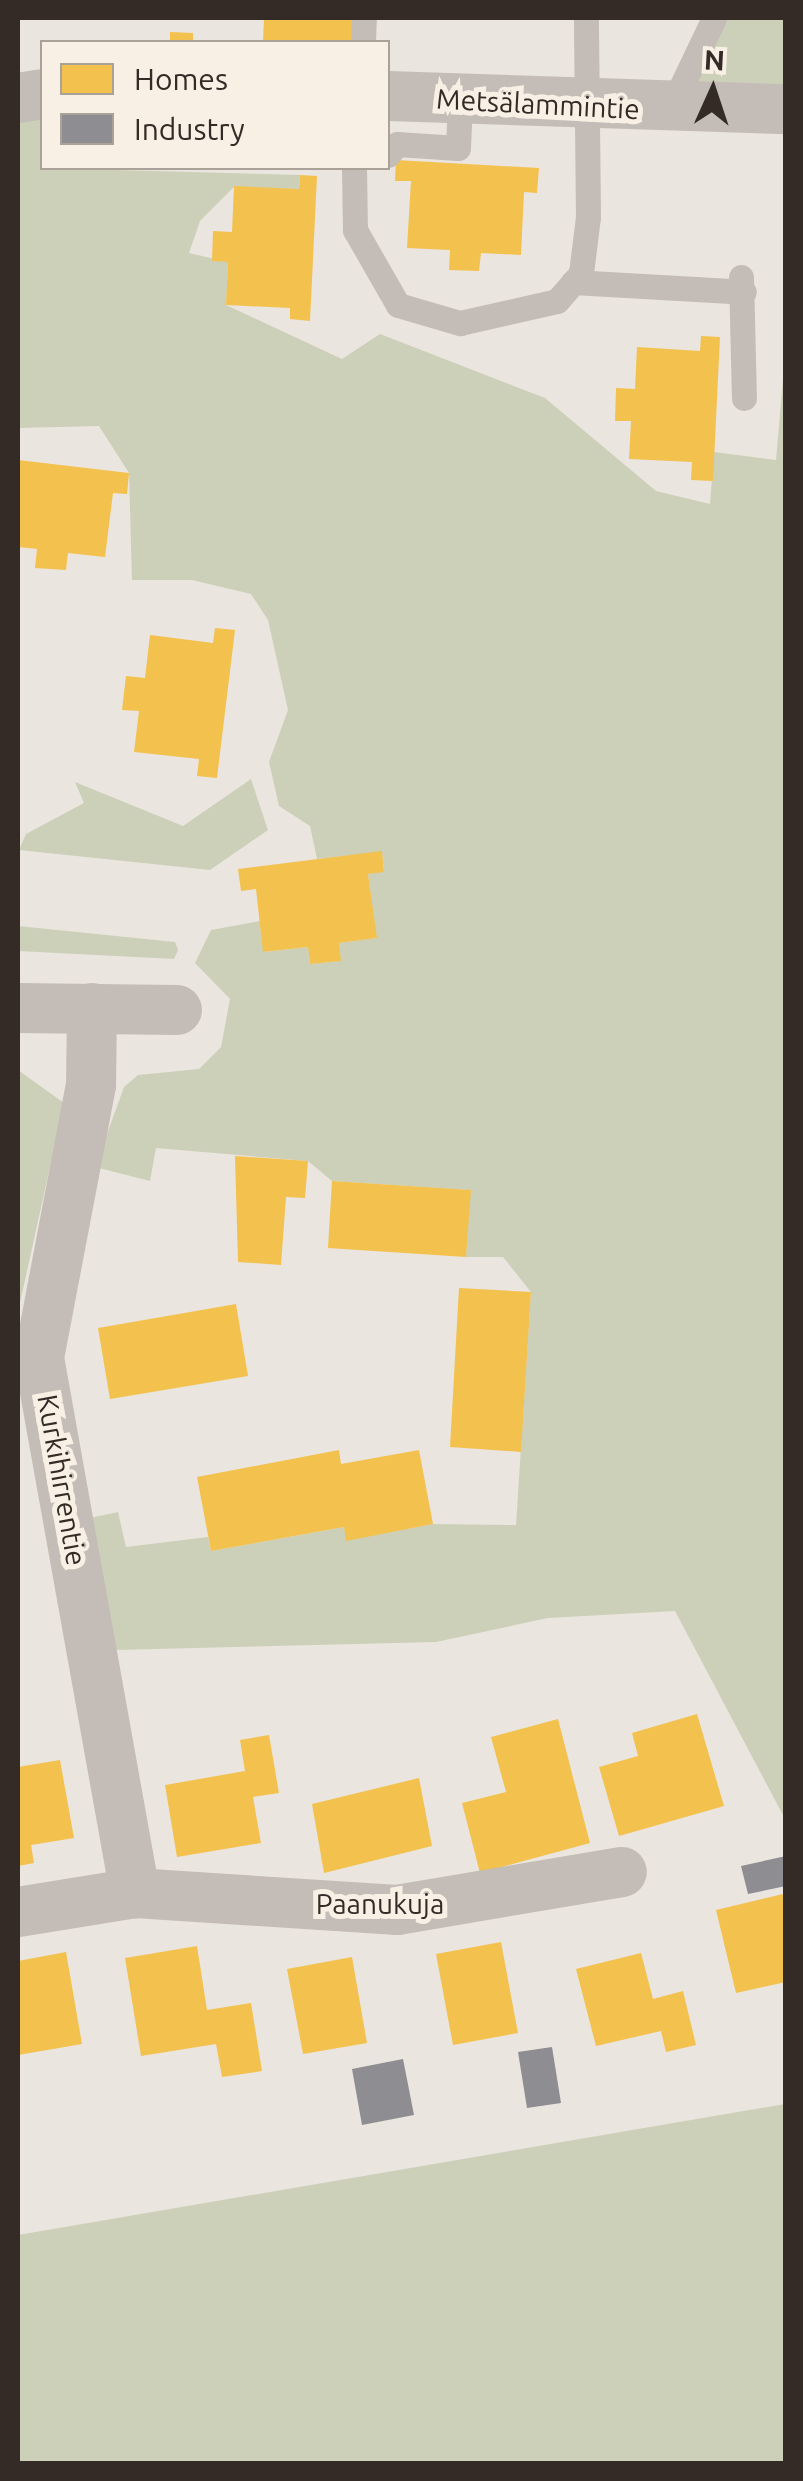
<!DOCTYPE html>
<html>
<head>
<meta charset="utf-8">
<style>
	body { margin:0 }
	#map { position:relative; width:803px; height:2481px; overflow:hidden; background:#ebe5df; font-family:Ubuntu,sans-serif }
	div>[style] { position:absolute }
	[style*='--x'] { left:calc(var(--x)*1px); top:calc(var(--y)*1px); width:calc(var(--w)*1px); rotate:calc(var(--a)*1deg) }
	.green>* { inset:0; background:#ccd0b8 }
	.homes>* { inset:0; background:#f2c14e }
	.industry>* { inset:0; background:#8d8d92 }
	.lane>* { height:25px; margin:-12.5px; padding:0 12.5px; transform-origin:12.5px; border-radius:12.5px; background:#c4bdb7 }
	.street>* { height:50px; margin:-25px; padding:0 25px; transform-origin:25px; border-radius:25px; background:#c4bdb7 }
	span { translate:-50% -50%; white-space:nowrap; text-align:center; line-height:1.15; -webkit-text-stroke:10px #f9f0e5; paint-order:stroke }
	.street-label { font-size:28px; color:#342b26 }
	.frame { position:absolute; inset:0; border:20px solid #342b26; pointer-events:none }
	.legend { position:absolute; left:40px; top:40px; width:350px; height:130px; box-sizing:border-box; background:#f9f0e5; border:2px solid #aaa199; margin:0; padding:12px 18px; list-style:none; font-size:30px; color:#342b26 }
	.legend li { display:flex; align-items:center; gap:20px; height:50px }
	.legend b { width:50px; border:2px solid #aaa199 }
	.north { position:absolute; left:663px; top:40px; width:100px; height:100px; -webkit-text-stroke:8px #f9f0e5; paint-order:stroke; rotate:3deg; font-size:28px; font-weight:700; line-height:40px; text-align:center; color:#342b26 }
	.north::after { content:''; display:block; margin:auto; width:35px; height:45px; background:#342b26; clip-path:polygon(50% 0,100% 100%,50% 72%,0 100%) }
</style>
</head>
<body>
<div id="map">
	<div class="green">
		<div style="clip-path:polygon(726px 18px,785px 18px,785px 95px,685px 96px)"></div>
		<div style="clip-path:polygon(42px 114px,42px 168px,300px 175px,299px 189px,234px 187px,200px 221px,189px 253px,228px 262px,226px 305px,342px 359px,380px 334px,545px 398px,656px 491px,710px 504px,714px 452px,776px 460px,785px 356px,785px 1819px,675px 1611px,548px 1618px,436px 1642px,114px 1650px,85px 1519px,118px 1512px,126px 1547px,208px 1537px,211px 1551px,344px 1527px,347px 1540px,433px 1524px,516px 1525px,531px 1292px,503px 1257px,466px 1257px,470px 1190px,332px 1181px,308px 1161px,156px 1148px,150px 1181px,95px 1167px,124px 1087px,138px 1075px,199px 1069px,221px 1047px,230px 999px,195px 963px,211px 930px,260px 921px,264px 952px,308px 947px,310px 964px,340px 961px,339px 943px,376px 938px,368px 874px,384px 871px,382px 852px,317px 859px,310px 826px,279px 806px,269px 762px,288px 710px,268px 620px,251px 594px,192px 580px,132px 580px,129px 473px,99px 426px,18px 428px,18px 120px)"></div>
		<div style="clip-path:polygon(251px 779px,268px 830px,210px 870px,19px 850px,26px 834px,84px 803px,75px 782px,183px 826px)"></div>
		<div style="clip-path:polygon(18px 926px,175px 942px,178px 950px,174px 959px,18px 951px)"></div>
		<div style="clip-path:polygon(18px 1070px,64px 1103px,18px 1312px)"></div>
		<div style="clip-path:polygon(785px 2104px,785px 2463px,18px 2463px,18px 2235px)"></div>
	</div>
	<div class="homes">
		<div style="clip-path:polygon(264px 18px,355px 18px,354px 42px,263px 42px)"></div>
		<div style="clip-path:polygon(170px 32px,193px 33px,193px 42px,170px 42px)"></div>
		<div style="clip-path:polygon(396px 160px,539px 168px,537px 193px,524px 192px,521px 255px,481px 253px,479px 271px,449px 270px,450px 250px,407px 248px,411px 181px,395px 181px)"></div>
		<div style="clip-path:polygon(300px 175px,317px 176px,310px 321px,290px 319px,290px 308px,226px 305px,228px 262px,212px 261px,213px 231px,232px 232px,234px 186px,299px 189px)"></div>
		<div style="clip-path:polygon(701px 336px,720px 337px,713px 481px,691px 480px,692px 462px,629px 459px,631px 421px,615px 421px,616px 388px,635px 389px,637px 347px,700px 351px)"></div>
		<div style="clip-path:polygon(18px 460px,129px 473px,127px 494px,113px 493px,105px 557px,68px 553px,66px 570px,35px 568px,37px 549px,18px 547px)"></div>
		<div style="clip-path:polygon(215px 628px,235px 630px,217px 778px,197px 776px,199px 759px,134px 752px,139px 711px,122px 710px,126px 676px,145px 678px,150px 635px,213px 643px)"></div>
		<div style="clip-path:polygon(382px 851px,384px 872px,368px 874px,377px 938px,339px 943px,341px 961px,310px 964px,308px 947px,263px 952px,256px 889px,241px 891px,238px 869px)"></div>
		<div style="clip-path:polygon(235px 1156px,308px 1161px,305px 1198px,286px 1197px,281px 1265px,238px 1262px)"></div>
		<div style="clip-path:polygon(332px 1181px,471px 1190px,466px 1257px,328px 1248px)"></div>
		<div style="clip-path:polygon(459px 1288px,531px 1292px,521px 1452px,450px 1447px)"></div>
		<div style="clip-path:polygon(236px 1304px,248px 1376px,110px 1399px,98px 1328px)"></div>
		<div style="clip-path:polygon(339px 1450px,341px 1464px,419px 1450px,433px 1524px,346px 1541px,344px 1527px,211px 1551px,197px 1477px)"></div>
		<div style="clip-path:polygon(697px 1714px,724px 1806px,619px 1836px,599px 1767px,638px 1756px,632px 1733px)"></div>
		<div style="clip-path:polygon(558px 1719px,590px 1843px,480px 1873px,462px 1803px,506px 1792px,491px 1737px)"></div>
		<div style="clip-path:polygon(269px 1735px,279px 1793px,253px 1797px,261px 1843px,177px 1857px,165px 1785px,245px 1771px,240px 1740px)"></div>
		<div style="clip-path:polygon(60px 1760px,74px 1838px,31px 1845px,34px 1863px,18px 1866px,18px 1767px)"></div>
		<div style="clip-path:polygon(419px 1778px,432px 1846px,324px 1873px,312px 1804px)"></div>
		<div style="clip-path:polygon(783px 1894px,786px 1982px,736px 1993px,716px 1910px)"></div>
		<div style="clip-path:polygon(501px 1942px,518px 2033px,453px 2045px,436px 1954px)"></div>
		<div style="clip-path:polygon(197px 1946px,207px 2010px,251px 2003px,262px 2071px,222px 2077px,216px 2044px,141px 2056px,125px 1958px)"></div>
		<div style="clip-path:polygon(66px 1952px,82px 2044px,18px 2055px,18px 1961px)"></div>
		<div style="clip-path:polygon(641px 1953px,653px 1999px,683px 1991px,696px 2045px,666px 2052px,661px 2031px,596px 2046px,576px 1969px)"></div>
		<div style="clip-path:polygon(352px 1957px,367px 2043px,303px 2054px,287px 1969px)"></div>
	</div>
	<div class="industry">
		<div style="clip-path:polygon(786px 1856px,786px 1886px,748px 1894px,741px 1866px)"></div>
		<div style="clip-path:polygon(552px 2047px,561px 2103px,527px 2108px,518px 2052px)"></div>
		<div style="clip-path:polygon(403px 2059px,414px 2115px,362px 2125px,352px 2069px)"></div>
	</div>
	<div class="lane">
		<div style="--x:363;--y:42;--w:24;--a:-88"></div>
		<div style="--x:670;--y:110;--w:102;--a:-64.4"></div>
		<div style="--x:388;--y:155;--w:14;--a:-51"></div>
		<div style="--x:397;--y:144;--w:61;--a:3.8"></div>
		<div style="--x:458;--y:148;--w:48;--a:-87.6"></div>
		<div style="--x:354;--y:168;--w:62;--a:89.1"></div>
		<div style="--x:355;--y:230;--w:86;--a:60.2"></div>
		<div style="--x:398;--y:305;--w:65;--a:16.2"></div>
		<div style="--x:460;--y:323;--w:99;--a:-12.8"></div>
		<div style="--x:557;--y:301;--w:37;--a:-49"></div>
		<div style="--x:581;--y:273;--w:56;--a:-82.9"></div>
		<div style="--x:588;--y:217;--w:199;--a:-90.6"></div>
		<div style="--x:741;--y:277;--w:121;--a:88.6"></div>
		<div style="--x:573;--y:282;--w:171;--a:3.3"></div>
	</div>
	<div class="street">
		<div style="--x:388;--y:96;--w:398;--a:1.9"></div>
		<div style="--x:18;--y:98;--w:24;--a:-9"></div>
		<div style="--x:18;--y:1008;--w:159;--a:0.7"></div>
		<div style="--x:92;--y:1008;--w:77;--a:90.7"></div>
		<div style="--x:91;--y:1085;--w:278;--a:100.8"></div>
		<div style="--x:39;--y:1358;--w:544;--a:79.83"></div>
		<div style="--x:18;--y:1912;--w:119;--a:-9.2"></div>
		<div style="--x:135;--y:1893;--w:263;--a:3.7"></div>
		<div style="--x:397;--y:1910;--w:228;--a:-9.6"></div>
	</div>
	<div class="street-label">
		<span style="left:538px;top:104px;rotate:3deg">Metsälammintie</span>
		<span style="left:62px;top:1480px;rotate:80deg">Kurkihirrentie</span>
		<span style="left:380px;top:1904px">Paanukuja</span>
	</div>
	<div class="frame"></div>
	<ul class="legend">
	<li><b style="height:28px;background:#f2c14e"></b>Homes</li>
	<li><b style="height:28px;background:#8d8d92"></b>Industry</li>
	</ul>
	<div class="north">N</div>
</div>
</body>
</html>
